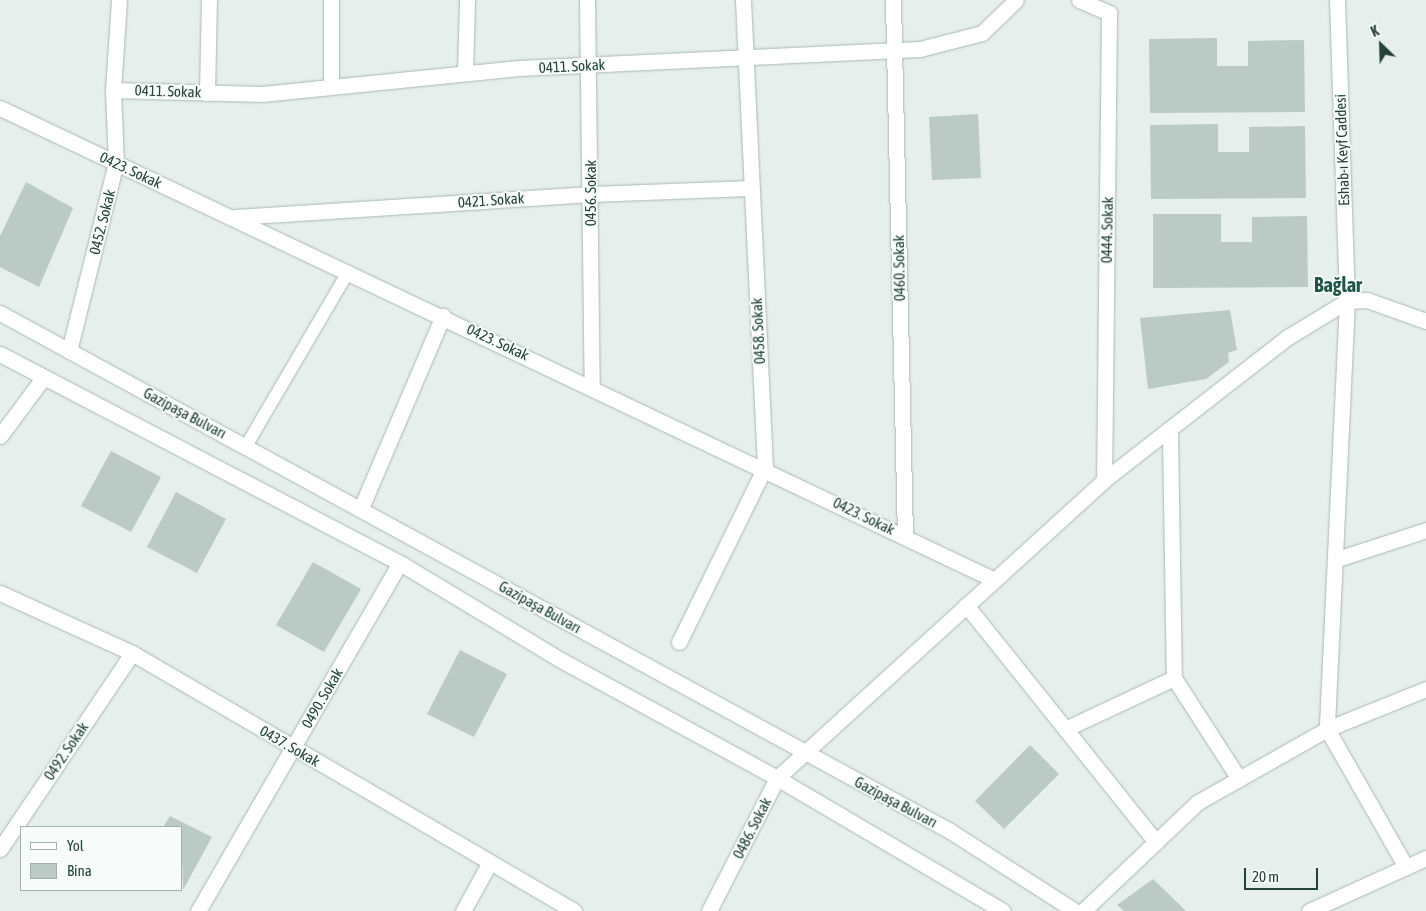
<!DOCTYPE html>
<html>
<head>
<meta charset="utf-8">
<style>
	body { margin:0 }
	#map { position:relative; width:1426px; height:911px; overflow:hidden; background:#e6efeb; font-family:"Asap Condensed",sans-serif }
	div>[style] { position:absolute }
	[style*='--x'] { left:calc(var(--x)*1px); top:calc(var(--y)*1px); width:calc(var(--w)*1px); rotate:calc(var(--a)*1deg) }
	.building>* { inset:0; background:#bbcac4 }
	.roads { filter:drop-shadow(0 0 1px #a8b8b2) drop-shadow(0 0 1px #a8b8b2) }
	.service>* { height:12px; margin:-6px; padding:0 6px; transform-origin:6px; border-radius:6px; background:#fff }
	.minor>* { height:15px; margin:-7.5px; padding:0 7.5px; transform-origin:7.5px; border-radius:7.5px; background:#fff }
	.tertiary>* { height:15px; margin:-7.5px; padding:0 7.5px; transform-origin:7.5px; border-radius:7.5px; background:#fff }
	.secondary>* { height:15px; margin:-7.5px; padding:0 7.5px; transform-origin:7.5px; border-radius:7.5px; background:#fff }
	span { translate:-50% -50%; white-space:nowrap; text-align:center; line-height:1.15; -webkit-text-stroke:4px #f7fbf9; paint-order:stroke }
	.street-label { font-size:15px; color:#24423a }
	.district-label { font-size:20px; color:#1f5548; font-weight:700 }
	.legend { position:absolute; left:20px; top:826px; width:162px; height:65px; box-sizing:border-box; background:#f7fbf9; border:1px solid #a3b1ad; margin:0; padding:6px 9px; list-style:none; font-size:15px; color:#24423a }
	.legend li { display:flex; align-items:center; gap:10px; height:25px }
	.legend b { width:25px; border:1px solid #a3b1ad }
	.north { position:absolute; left:1356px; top:20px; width:50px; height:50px; -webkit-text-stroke:4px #f7fbf9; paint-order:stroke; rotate:336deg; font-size:14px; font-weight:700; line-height:20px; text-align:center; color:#24423a }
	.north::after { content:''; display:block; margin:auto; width:18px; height:22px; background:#24423a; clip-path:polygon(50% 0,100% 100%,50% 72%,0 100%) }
	.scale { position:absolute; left:1244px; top:868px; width:74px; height:22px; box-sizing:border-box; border:2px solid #24423a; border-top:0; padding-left:6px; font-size:15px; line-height:18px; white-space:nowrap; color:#24423a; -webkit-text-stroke:4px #f7fbf9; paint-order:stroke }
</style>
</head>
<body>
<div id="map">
	<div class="building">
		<div style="clip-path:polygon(1217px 38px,1217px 66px,1248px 66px,1248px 41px,1304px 40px,1305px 112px,1150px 113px,1149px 39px)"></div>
		<div style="clip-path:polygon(978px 114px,981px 178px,932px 180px,929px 117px)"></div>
		<div style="clip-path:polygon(1218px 124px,1218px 152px,1249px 152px,1249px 127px,1305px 126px,1306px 198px,1151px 199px,1150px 125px)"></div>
		<div style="clip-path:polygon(26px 182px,73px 208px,39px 287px,0 267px,0 236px)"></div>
		<div style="clip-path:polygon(1153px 214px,1221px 214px,1221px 242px,1252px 242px,1252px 217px,1307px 216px,1308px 287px,1153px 288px)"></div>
		<div style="clip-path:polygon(1230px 310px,1237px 350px,1228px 353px,1229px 362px,1206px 379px,1148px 389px,1140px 318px)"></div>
		<div style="clip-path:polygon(111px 451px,161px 477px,131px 532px,81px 506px)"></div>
		<div style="clip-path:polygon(176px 492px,226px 519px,197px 573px,147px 547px)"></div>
		<div style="clip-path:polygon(313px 562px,361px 589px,324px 652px,276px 625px)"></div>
		<div style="clip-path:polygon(460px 650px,507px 674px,474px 737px,427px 714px)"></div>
		<div style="clip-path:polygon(1030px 745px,1059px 774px,1004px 829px,975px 801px)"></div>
		<div style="clip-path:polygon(170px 816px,212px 837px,183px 890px,181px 827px,163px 827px)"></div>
		<div style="clip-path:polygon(1153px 879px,1186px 911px,1124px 911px,1117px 905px)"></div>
	</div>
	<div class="roads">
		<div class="service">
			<div style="--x:246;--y:446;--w:202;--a:-59.6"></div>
		</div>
		<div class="minor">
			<div style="--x:587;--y:0;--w:386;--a:89.3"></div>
			<div style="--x:893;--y:0;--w:536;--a:88.72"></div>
			<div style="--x:1079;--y:0;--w:33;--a:23"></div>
			<div style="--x:1109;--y:13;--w:467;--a:90.6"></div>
			<div style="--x:465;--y:73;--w:73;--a:-88.4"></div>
			<div style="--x:331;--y:87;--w:87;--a:-90"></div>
			<div style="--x:113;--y:90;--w:149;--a:1.5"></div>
			<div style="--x:262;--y:94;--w:258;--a:-5.8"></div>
			<div style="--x:519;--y:68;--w:401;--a:-2.7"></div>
			<div style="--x:920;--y:49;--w:64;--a:-14.5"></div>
			<div style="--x:982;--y:33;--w:47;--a:-44.1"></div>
			<div style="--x:207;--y:93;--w:93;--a:-88.8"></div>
			<div style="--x:0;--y:108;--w:1101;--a:25.38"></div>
			<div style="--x:235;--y:217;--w:357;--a:-3.7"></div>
			<div style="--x:591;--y:194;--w:159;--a:-2.2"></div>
			<div style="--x:1347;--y:301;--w:428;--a:92.7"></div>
			<div style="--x:1327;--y:729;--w:159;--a:60.2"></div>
			<div style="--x:69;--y:351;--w:194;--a:-76"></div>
			<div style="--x:116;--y:163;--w:73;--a:-92.4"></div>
			<div style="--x:113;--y:90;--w:90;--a:-86.2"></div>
			<div style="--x:1170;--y:433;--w:245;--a:89.1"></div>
			<div style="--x:1174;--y:678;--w:120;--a:57.2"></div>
			<div style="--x:0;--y:436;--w:72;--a:-53.4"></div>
			<div style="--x:361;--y:508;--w:209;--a:-66.9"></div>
			<div style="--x:1337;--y:559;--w:94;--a:-18"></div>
			<div style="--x:0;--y:593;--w:145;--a:24.4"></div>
			<div style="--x:132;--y:653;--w:512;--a:30.27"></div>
			<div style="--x:966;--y:605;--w:304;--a:51.3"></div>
			<div style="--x:679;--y:642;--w:195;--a:-63.8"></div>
			<div style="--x:765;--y:467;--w:468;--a:-92.7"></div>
			<div style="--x:1065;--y:729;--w:120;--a:-25.1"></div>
			<div style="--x:0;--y:849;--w:236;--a:-56"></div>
			<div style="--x:198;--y:911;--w:402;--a:-59.9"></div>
			<div style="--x:463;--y:911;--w:56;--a:-61.1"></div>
			<div style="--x:709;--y:911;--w:149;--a:-62.9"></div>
			<div style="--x:777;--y:778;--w:442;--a:-42.3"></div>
			<div style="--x:1104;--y:480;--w:233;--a:-37.9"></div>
			<div style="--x:1288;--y:337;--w:69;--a:-31.4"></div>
			<div style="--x:1347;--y:301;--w:20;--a:-3"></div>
			<div style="--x:1367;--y:300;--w:63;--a:19.6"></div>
			<div style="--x:1083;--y:911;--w:158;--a:-43.5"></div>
			<div style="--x:1198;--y:802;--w:148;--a:-29.5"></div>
			<div style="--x:1327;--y:729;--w:107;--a:-22"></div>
			<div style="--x:1309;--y:911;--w:128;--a:-24.4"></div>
		</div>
		<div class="tertiary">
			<div style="--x:1337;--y:0;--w:301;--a:88.1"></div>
		</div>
		<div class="secondary">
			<div style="--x:0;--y:313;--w:1082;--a:28.6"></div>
			<div style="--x:950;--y:831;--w:148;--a:32.6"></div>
			<div style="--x:0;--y:354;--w:451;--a:27.6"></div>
			<div style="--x:400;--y:563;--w:186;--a:31.1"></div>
			<div style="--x:559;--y:659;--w:248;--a:28.6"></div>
			<div style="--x:777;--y:778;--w:262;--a:30.5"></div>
		</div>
	</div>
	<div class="street-label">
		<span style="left:572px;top:66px;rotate:-3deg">0411. Sokak</span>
		<span style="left:168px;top:91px;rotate:2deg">0411. Sokak</span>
		<span style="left:1342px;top:150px;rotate:-92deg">Eshab-ı Keyf Caddesi</span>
		<span style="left:131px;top:170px;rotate:25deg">0423. Sokak</span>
		<span style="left:591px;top:193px;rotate:-90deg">0456. Sokak</span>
		<span style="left:491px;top:200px;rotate:-4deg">0421. Sokak</span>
		<span style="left:102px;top:222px;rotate:-76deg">0452. Sokak</span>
		<span style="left:1107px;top:230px;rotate:-89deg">0444. Sokak</span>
		<span style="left:899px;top:268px;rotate:-91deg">0460. Sokak</span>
		<span style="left:758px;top:331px;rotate:-93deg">0458. Sokak</span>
		<span style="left:498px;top:342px;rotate:25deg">0423. Sokak</span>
		<span style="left:185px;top:413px;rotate:28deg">Gazipaşa Bulvarı</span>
		<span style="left:864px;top:516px;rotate:26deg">0423. Sokak</span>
		<span style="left:540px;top:607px;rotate:29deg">Gazipaşa Bulvarı</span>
		<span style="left:322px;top:698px;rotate:-60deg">0490. Sokak</span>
		<span style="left:290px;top:746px;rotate:30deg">0437. Sokak</span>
		<span style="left:66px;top:751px;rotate:-56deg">0492. Sokak</span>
		<span style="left:896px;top:802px;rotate:28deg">Gazipaşa Bulvarı</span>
		<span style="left:752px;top:828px;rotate:-63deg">0486. Sokak</span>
	</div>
	<div class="district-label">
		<span style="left:1338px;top:284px">Bağlar</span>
	</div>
	<ul class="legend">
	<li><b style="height:6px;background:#fff"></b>Yol</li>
	<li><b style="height:14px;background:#bbcac4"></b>Bina</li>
	</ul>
	<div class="north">K</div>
	<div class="scale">20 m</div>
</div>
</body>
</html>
